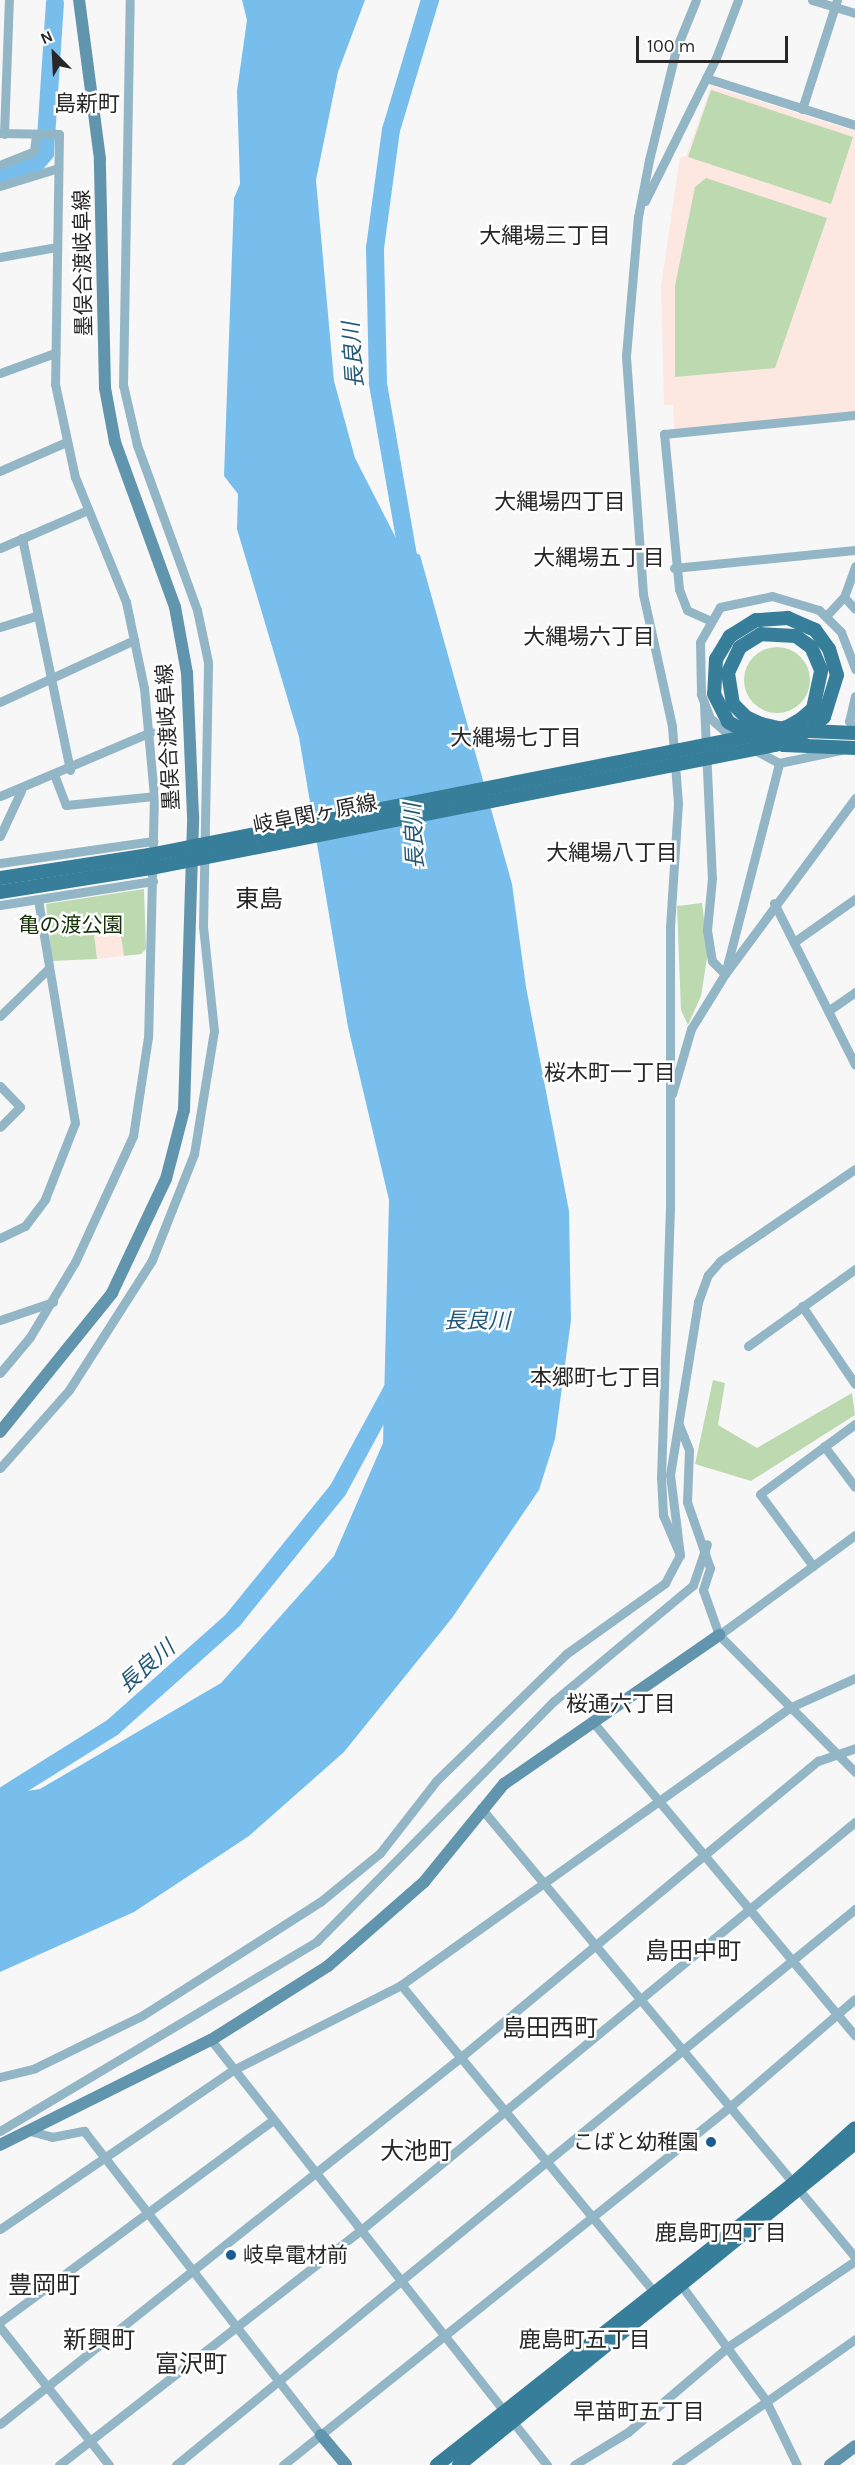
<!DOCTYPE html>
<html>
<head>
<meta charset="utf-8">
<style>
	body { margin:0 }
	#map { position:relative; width:855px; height:2465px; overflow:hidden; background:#f7f7f8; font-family:Karla,"Noto Sans JP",sans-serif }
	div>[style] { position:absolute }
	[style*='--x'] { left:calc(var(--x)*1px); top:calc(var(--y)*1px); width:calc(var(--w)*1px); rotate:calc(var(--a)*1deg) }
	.industrial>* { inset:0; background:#fce8e0 }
	.education>* { inset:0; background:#fce8e1 }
	.green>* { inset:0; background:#bcd9b0 }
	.round { border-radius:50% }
	.water>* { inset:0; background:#77beec }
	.river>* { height:18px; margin:-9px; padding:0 9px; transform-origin:9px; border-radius:9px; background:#77beec }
	.street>* { height:9px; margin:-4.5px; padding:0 4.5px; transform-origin:4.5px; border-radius:4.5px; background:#93b6c6 }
	.secondary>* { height:12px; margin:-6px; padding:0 6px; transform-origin:6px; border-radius:6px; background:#6095ad }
	.primary>* { height:14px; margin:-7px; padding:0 7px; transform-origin:7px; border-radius:7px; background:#377e9b }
	.dots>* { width:16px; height:16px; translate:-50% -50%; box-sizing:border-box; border:3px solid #fff; border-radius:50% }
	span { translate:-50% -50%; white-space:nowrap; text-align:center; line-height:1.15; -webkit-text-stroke:5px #fff; paint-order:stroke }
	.street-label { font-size:21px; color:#272728 }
	.park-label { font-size:21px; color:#153105 }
	.poi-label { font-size:21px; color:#272728 }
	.right { translate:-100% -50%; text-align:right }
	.left { translate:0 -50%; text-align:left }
	.neighbourhood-label { font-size:22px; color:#272728 }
	.water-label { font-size:22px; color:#235878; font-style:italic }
	.quarter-label { font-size:24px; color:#272728 }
	.north { position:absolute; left:24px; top:24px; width:60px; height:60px; -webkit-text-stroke:4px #fff; paint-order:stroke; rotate:336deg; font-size:16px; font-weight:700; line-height:24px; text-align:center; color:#272728 }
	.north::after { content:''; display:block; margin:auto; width:21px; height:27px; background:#272728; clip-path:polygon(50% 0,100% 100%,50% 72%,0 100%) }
	.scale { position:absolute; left:636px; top:36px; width:152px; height:27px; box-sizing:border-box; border:3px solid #272728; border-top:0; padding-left:8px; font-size:18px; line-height:21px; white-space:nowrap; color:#272728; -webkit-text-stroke:4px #fff; paint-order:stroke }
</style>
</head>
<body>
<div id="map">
	<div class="industrial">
		<div style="clip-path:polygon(120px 930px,124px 956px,97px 959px,94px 934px)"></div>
	</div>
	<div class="education">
		<div style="clip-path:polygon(711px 86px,855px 131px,855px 413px,674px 429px,673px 405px,664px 405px,661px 286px,680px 157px,686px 156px)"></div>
	</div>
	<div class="green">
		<div style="clip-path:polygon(711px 90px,853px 137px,831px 204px,688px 157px)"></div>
		<div style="clip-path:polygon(706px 178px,827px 218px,775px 368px,675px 377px,675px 286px,695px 187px)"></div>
		<div class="round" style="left:744px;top:647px;width:66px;height:66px"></div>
		<div style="clip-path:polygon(144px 889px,146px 949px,141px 954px,124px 956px,120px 930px,94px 934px,97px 959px,52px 961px,46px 904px)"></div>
		<div style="clip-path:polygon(702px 903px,708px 952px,701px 996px,688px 1025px,681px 1010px,677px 906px)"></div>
		<div style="clip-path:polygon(713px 1380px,725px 1383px,718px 1425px,757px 1448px,852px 1393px,855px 1415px,751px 1481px,695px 1464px)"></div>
	</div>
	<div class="water">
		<div style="clip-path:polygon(242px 0,365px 0,338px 72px,316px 180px,334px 381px,355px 458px,400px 546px,420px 555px,512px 884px,526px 987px,569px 1211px,571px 1320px,555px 1439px,539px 1490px,452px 1618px,344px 1752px,249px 1836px,134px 1912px,0 1972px,0 1795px,40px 1789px,221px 1683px,334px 1556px,383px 1443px,389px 1200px,348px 1027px,299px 737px,237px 529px,238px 494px,224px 476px,234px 198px,240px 184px,237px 91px,247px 20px)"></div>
	</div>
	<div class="river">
		<div style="--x:0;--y:176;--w:37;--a:-17"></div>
		<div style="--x:35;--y:165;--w:16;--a:-50"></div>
		<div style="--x:45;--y:153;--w:150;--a:-86.2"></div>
		<div style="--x:411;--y:573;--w:193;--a:-99.9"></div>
		<div style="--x:378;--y:383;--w:135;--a:-91.3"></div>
		<div style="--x:375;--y:248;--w:119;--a:-82.3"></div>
		<div style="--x:391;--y:130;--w:136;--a:-73.3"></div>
		<div style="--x:0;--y:1798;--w:133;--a:-32.1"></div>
		<div style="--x:113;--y:1727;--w:161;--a:-41.7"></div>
		<div style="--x:233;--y:1620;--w:167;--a:-51.1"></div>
		<div style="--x:338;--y:1490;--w:114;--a:-61.6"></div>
	</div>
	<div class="street">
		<div style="--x:812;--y:0;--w:45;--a:16.8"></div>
		<div style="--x:706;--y:78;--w:156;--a:17.5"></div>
		<div style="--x:802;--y:109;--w:114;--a:-72.2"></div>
		<div style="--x:0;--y:133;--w:59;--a:1"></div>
		<div style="--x:59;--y:134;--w:250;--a:90.9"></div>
		<div style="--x:55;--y:384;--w:95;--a:77.9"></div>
		<div style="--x:75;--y:477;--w:135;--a:67.8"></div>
		<div style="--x:126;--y:602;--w:88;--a:78.2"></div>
		<div style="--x:144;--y:688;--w:108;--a:84.7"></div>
		<div style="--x:154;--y:796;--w:241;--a:91.4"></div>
		<div style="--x:148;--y:1037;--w:100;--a:98.6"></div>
		<div style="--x:133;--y:1136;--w:139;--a:114.7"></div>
		<div style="--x:75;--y:1262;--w:87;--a:121"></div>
		<div style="--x:30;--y:1337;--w:47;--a:129.8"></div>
		<div style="--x:4;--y:134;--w:134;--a:-87.9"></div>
		<div style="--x:0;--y:165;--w:37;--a:-22"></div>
		<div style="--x:34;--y:151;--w:17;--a:-83"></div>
		<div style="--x:0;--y:186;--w:61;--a:-17.2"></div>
		<div style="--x:645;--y:201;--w:160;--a:-63.6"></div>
		<div style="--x:716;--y:58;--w:62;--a:-69.2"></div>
		<div style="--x:0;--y:257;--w:58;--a:-10"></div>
		<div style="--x:0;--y:373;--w:59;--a:-20"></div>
		<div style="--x:0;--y:471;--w:72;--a:-23.7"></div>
		<div style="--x:22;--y:538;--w:237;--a:78.3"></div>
		<div style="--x:0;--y:548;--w:96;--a:-23.4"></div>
		<div style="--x:674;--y:568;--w:182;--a:-5.7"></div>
		<div style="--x:844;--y:597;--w:16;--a:47"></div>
		<div style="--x:826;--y:616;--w:26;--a:-47"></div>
		<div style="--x:844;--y:597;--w:33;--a:-70"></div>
		<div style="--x:709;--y:620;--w:24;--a:-156"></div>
		<div style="--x:687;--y:610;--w:22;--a:-111"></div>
		<div style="--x:679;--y:589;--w:156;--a:-95.5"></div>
		<div style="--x:664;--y:434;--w:192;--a:-5.7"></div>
		<div style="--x:0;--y:627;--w:38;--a:-17"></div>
		<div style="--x:855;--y:696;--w:26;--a:103"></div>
		<div style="--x:849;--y:721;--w:12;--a:59"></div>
		<div style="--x:0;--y:702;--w:148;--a:-24.8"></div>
		<div style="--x:704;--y:704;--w:174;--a:87.4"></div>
		<div style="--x:712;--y:878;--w:52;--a:95.5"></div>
		<div style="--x:707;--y:930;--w:31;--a:81"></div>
		<div style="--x:712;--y:961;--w:18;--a:45"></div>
		<div style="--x:734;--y:739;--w:32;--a:-139"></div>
		<div style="--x:710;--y:718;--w:26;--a:-111"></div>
		<div style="--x:701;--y:694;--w:52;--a:-91.1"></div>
		<div style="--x:700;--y:642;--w:40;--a:-60.3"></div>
		<div style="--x:720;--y:607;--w:53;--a:-11.9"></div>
		<div style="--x:772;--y:596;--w:49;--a:16.6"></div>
		<div style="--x:819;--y:610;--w:31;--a:45"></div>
		<div style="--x:841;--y:632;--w:40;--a:69"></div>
		<div style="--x:779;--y:763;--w:63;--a:-11.8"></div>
		<div style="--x:55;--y:777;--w:30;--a:69"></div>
		<div style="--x:66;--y:805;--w:88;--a:-5.8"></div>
		<div style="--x:0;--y:796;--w:164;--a:-23"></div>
		<div style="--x:0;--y:836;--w:50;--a:-65"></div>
		<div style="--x:0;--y:863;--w:155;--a:-8.2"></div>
		<div style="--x:774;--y:903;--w:181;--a:63.4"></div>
		<div style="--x:0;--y:905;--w:155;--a:-8.9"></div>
		<div style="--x:794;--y:942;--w:75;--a:-35.2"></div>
		<div style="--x:725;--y:974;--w:218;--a:-75.6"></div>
		<div style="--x:779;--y:763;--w:27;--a:-152"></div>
		<div style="--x:828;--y:1011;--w:33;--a:-35"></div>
		<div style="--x:0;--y:1016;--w:67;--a:-44.4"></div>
		<div style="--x:0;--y:1086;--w:29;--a:46"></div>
		<div style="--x:20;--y:1107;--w:28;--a:135"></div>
		<div style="--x:672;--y:1094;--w:68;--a:-73.7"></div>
		<div style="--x:691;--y:1029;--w:65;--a:-58.3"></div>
		<div style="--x:725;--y:974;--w:219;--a:-53.5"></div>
		<div style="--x:0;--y:1238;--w:28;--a:-26"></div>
		<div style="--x:25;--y:1226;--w:34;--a:-53"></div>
		<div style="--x:45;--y:1199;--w:82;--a:-68.5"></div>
		<div style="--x:75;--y:1123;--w:226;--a:-99.4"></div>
		<div style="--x:802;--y:1306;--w:94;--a:55.8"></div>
		<div style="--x:0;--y:1320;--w:56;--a:-18.8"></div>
		<div style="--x:748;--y:1346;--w:132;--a:-35.7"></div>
		<div style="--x:679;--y:1425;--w:27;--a:68"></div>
		<div style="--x:689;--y:1450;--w:52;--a:92.2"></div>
		<div style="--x:687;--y:1502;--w:70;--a:70.8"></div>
		<div style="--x:710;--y:1568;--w:23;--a:108"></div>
		<div style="--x:703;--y:1590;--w:48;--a:70.4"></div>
		<div style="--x:719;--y:1635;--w:193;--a:45.2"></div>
		<div style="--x:824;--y:1446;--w:51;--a:52.9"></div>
		<div style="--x:0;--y:1468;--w:104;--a:-48.5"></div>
		<div style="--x:69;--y:1390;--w:154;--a:-57.4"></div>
		<div style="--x:152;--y:1260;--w:114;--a:-68.4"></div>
		<div style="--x:194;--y:1154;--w:125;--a:-80.8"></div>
		<div style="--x:214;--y:1031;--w:105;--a:-96"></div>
		<div style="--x:203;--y:927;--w:265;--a:-88.9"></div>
		<div style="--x:208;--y:662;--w:53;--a:-101.9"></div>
		<div style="--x:197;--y:610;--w:176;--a:-110"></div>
		<div style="--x:137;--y:445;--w:62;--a:-103.1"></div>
		<div style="--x:123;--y:385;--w:385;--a:-89"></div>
		<div style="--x:680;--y:1555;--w:43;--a:-113"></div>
		<div style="--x:663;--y:1515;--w:37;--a:-93"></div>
		<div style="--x:661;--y:1478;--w:268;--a:-88.1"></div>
		<div style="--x:670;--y:1210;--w:283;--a:-90"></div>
		<div style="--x:670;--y:927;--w:124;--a:-86.3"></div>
		<div style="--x:678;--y:803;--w:77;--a:-94.5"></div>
		<div style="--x:672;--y:726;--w:135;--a:-102.4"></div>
		<div style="--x:643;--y:594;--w:239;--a:-94.1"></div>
		<div style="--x:626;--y:356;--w:140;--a:-85.1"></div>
		<div style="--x:638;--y:217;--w:58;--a:-79.1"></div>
		<div style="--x:649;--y:160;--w:114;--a:-76.3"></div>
		<div style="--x:676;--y:49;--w:53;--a:-67.8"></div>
		<div style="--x:813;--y:1566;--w:89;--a:-126.4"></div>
		<div style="--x:760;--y:1494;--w:118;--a:-36.4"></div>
		<div style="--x:719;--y:1635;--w:169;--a:-36.3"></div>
		<div style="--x:592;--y:1721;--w:410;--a:50.1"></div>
		<div style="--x:481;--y:1808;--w:584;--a:50.21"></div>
		<div style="--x:401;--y:1985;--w:401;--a:50.5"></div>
		<div style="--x:211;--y:2040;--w:476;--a:51.7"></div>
		<div style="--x:0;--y:2077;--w:36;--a:-14"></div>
		<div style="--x:35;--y:2068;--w:120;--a:-26.1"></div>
		<div style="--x:143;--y:2015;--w:210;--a:-32.6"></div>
		<div style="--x:320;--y:1902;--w:77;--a:-39.2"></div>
		<div style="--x:380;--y:1853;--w:91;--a:-52.1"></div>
		<div style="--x:436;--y:1781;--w:182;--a:-44.3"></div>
		<div style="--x:566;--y:1654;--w:122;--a:-35.6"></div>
		<div style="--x:665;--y:1583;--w:32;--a:-62"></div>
		<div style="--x:680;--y:1555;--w:81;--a:-97.1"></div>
		<div style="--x:670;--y:1475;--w:175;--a:-80.8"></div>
		<div style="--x:698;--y:1302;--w:29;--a:-70"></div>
		<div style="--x:708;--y:1275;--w:18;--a:-49"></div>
		<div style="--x:720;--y:1261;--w:163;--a:-34.3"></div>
		<div style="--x:0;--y:2131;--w:370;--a:-30.9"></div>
		<div style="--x:317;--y:1941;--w:337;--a:-45.4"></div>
		<div style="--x:554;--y:1701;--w:181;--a:-39.8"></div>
		<div style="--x:693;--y:1585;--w:43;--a:-71.1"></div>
		<div style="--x:30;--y:2131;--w:23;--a:15"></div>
		<div style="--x:52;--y:2137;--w:33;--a:-11"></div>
		<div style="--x:84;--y:2131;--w:385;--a:52.1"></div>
		<div style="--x:0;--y:2229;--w:282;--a:-34.3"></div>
		<div style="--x:233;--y:2070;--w:188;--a:-26.8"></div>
		<div style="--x:401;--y:1985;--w:479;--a:-35.5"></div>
		<div style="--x:791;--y:1707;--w:70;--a:-24.4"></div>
		<div style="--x:678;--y:2281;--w:147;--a:53.6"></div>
		<div style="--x:765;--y:2399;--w:73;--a:64.1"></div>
		<div style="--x:0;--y:2322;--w:340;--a:-36.5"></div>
		<div style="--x:0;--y:2327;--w:176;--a:51.7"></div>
		<div style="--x:513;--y:2422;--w:55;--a:51.7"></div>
		<div style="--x:0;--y:2424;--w:589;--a:-38.52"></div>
		<div style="--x:461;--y:2057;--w:464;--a:-39.7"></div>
		<div style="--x:818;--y:1761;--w:39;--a:-19"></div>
		<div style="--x:59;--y:2465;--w:383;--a:-37.9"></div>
		<div style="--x:361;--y:2230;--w:641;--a:-39.55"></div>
		<div style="--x:176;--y:2465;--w:878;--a:-39.31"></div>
		<div style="--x:283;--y:2465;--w:576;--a:-38.72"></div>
		<div style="--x:732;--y:2105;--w:162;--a:-40.8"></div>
		<div style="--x:574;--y:2465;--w:63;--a:-31.4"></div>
		<div style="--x:628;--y:2432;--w:133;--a:-40.4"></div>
		<div style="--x:729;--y:2346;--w:152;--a:-34"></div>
		<div style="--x:676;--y:2465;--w:219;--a:-35.1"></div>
	</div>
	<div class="secondary">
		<div style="--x:0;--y:1432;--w:179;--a:-51.1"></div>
		<div style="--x:112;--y:1293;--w:126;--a:-64.7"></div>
		<div style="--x:166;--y:1179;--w:71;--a:-75.4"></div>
		<div style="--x:184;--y:1110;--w:294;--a:-88.2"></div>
		<div style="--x:193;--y:816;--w:143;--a:-92.4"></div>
		<div style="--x:187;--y:673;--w:67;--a:-100.3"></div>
		<div style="--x:175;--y:607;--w:176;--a:-110"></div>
		<div style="--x:115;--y:442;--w:55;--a:-100.5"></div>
		<div style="--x:105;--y:388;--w:229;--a:-91.3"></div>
		<div style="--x:100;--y:159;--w:160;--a:-97.5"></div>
		<div style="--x:0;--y:2145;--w:236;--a:-26.5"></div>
		<div style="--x:211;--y:2040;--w:138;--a:-32.3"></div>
		<div style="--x:328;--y:1966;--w:128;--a:-41.2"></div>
		<div style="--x:424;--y:1882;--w:127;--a:-50.8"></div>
		<div style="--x:504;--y:1784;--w:262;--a:-34.7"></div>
		<div style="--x:321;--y:2435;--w:39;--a:50"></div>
		<div style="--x:830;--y:2465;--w:31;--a:-37"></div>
	</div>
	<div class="primary">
		<div style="--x:0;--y:878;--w:151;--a:-8.8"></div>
		<div style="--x:149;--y:855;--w:634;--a:-11.19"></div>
		<div style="--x:771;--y:732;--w:19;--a:-18"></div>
		<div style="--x:789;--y:726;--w:14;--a:-30"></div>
		<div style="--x:801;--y:719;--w:16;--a:-40"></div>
		<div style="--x:813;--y:709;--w:40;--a:-78"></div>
		<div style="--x:821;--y:670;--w:25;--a:-113"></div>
		<div style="--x:811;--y:647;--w:19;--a:-144"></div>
		<div style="--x:796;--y:636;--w:35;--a:-177"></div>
		<div style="--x:761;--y:634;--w:25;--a:148"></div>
		<div style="--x:740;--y:647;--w:29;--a:115"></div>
		<div style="--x:728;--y:673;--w:31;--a:81"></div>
		<div style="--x:733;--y:704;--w:18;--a:45"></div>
		<div style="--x:746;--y:717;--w:17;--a:25"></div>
		<div style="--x:761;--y:724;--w:26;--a:13"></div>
		<div style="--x:786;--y:730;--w:69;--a:2.5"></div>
		<div style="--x:0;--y:892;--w:154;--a:-9"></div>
		<div style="--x:152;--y:868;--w:635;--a:-11.17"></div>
		<div style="--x:775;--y:745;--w:20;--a:-20"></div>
		<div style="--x:794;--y:738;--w:17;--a:-28"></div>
		<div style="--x:809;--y:730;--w:20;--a:-41"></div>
		<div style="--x:824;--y:717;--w:44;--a:-72.8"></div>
		<div style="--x:837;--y:675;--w:27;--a:-107"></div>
		<div style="--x:829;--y:649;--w:24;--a:-126"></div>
		<div style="--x:815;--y:630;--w:30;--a:-156"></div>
		<div style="--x:788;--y:618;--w:32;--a:176"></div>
		<div style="--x:756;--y:620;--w:31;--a:148"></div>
		<div style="--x:730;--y:636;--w:27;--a:121"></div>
		<div style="--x:716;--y:659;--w:35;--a:93"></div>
		<div style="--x:714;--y:694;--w:31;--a:63"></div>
		<div style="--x:728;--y:722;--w:32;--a:28"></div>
		<div style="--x:756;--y:737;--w:29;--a:16"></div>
		<div style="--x:784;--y:745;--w:71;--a:2.4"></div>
		<div style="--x:437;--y:2465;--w:455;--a:-38.3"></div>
		<div style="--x:794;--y:2183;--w:82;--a:-42"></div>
		<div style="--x:459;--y:2465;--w:510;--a:-39.12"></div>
	</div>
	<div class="dots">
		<div style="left:711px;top:2142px;background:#185e92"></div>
		<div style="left:231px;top:2255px;background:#185e92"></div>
	</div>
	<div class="street-label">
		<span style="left:83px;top:263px;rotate:-91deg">墨俣合渡岐阜線</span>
		<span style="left:168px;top:737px;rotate:-93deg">墨俣合渡岐阜線</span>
		<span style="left:315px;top:814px;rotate:-11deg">岐阜関ヶ原線</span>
	</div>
	<div class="park-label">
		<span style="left:71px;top:925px">亀の渡公園</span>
	</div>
	<div class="poi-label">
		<span class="right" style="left:699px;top:2142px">こばと幼稚園</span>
		<span class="left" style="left:243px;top:2255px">岐阜電材前</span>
	</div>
	<div class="neighbourhood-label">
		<span style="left:87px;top:105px">島新町</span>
		<span style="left:545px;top:237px">大縄場三丁目</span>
		<span style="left:560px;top:503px">大縄場四丁目</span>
		<span style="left:599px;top:559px">大縄場五丁目</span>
		<span style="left:589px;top:638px">大縄場六丁目</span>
		<span style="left:516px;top:739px">大縄場七丁目</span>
		<span style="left:612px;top:854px">大縄場八丁目</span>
		<span style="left:610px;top:1074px">桜木町一丁目</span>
		<span style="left:596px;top:1379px">本郷町七丁目</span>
		<span style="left:621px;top:1705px">桜通六丁目</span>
		<span style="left:721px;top:2234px">鹿島町四丁目</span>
		<span style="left:585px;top:2341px">鹿島町五丁目</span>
		<span style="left:639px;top:2413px">早苗町五丁目</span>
	</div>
	<div class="water-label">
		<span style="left:354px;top:355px;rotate:-94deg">長良川</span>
		<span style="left:415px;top:836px;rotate:-93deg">長良川</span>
		<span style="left:477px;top:1322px">長良川</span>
		<span style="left:147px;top:1667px;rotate:-41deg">長良川</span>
	</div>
	<div class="quarter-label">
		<span style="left:259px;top:900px">東島</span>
		<span style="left:693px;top:1952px">島田中町</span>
		<span style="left:550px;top:2029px">島田西町</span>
		<span style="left:416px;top:2152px">大池町</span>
		<span style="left:44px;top:2286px">豊岡町</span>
		<span style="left:99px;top:2341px">新興町</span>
		<span style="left:191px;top:2365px">富沢町</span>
	</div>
	<div class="north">N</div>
	<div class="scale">100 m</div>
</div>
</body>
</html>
